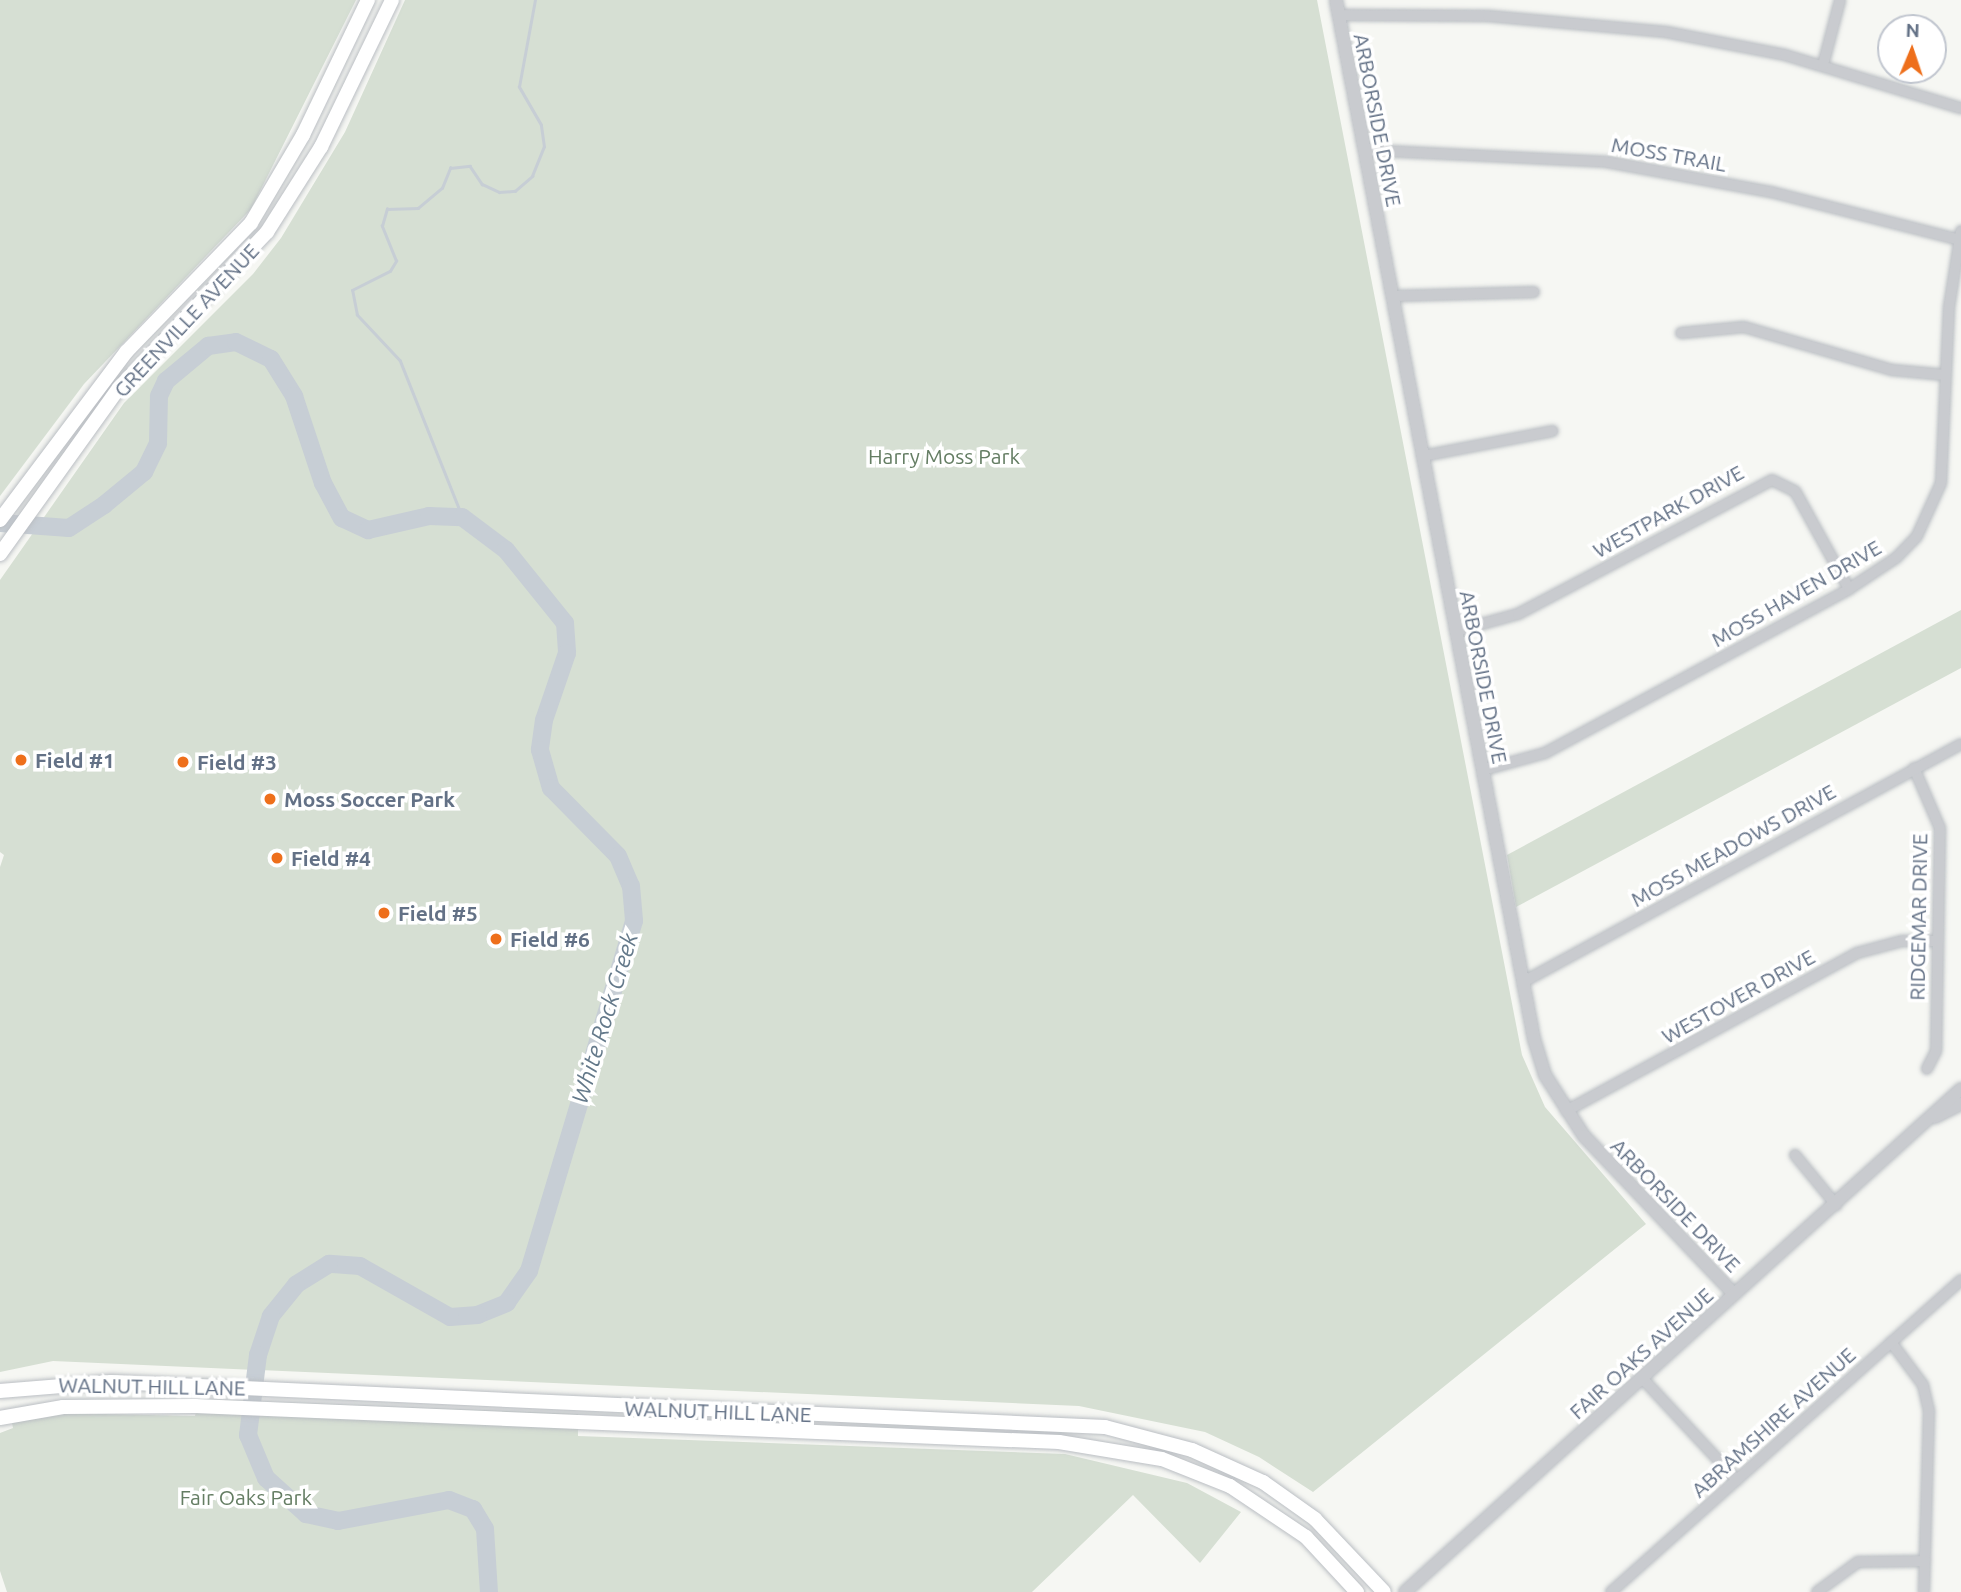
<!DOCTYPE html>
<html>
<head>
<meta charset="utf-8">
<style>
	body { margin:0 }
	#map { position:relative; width:1961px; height:1592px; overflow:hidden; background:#f6f7f3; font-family:Ubuntu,sans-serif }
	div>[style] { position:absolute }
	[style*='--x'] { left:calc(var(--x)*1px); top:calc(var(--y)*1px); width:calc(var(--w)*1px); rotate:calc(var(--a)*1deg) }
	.green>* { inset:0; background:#d6dfd3 }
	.stream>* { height:2.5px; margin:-1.25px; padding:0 1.25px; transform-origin:1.25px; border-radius:1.25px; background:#c7ced5 }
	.river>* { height:18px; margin:-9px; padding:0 9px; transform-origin:9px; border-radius:9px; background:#c7ced5 }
	.roads { filter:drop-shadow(0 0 2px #babec3) drop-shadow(0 0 2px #babec3) }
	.minor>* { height:10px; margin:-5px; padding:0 5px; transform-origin:5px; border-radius:5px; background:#c9cbcf }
	.tertiary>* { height:12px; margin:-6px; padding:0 6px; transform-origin:6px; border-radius:6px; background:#c9cbcf }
	.secondary>* { height:14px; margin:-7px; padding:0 7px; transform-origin:7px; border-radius:7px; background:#fff }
	.dots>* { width:19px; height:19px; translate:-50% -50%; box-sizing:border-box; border:4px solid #fff; border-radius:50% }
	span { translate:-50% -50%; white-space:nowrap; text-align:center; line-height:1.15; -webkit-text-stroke:7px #fff; paint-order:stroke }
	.street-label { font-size:21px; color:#637186 }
	.park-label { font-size:21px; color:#647d63 }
	.poi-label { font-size:21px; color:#637186; font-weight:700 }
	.left { translate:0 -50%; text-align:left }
	.water-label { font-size:23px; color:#64798a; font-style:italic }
	.north { position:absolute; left:1877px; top:14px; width:70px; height:70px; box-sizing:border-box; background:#fff; border:2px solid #c1c6cf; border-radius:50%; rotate:2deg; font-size:19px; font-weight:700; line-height:28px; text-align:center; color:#637186 }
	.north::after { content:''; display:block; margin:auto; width:24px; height:32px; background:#ee6f1b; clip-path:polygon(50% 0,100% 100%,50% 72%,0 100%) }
</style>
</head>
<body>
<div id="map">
	<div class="green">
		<div style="clip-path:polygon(0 0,356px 0,251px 209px,84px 384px,0 496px)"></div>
		<div style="clip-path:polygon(405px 0,1317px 0,1522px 1055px,1545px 1107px,1646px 1224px,1313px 1492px,1259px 1457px,1205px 1432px,1079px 1406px,53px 1361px,0 1372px,0 867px,4px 855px,0 852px,0 580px,124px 403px,253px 274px,281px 238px,345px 132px)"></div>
		<div style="clip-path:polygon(1961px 610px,1961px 668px,1516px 907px,1507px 855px)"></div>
		<div style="clip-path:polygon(199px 1399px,578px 1414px,578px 1436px,1065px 1454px,1187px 1483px,1241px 1512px,1200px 1563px,1133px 1495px,1032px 1592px,7px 1592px,0 1571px,0 1433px,13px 1428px,12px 1423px,52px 1413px,195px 1416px)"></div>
	</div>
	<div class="stream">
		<div style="--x:462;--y:517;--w:168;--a:-111.7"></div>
		<div style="--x:400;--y:361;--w:63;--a:-133.1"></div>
		<div style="--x:357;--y:315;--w:25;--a:-101"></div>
		<div style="--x:352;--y:290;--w:42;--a:-26.6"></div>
		<div style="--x:390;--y:271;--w:12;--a:-59"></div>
		<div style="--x:396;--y:261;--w:38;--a:-112"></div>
		<div style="--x:382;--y:226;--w:18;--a:-74"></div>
		<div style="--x:387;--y:209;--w:31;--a:-2"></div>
		<div style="--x:418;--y:208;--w:31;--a:-40"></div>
		<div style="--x:442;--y:188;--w:22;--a:-68"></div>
		<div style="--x:450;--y:168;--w:20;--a:-6"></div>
		<div style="--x:470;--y:166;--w:22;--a:56"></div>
		<div style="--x:482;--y:184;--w:19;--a:25"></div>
		<div style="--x:499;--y:192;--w:16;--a:-4"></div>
		<div style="--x:515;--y:191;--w:23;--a:-41"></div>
		<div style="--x:532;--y:176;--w:31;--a:-68"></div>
		<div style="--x:544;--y:147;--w:22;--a:-98"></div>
		<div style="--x:541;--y:125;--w:44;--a:-120.1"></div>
		<div style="--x:519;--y:87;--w:88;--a:-79.6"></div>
	</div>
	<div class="river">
		<div style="--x:0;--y:523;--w:69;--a:4.1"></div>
		<div style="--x:69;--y:528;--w:42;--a:-33.3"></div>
		<div style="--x:104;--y:505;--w:52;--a:-39.5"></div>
		<div style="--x:144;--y:472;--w:32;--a:-64"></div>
		<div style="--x:158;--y:443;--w:47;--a:-88.8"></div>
		<div style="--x:159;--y:396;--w:17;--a:-65"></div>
		<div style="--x:166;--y:381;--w:55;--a:-39.8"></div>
		<div style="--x:208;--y:346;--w:28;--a:-8"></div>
		<div style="--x:236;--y:342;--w:39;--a:26"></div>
		<div style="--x:271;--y:359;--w:44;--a:58.1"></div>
		<div style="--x:294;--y:396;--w:92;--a:71.6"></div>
		<div style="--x:323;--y:483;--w:40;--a:62"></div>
		<div style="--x:342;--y:518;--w:29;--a:25"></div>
		<div style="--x:368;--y:530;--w:63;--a:-12.9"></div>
		<div style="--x:429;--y:516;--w:33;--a:2"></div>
		<div style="--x:462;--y:517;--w:55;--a:36.9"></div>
		<div style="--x:506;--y:550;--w:94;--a:51.1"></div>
		<div style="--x:565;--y:623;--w:30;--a:86"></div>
		<div style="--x:567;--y:653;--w:71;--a:108.9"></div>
		<div style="--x:544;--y:720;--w:30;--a:98"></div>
		<div style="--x:540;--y:750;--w:40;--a:74"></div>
		<div style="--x:551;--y:788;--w:95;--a:45.4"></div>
		<div style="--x:618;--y:856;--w:33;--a:67"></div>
		<div style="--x:631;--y:886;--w:35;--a:85"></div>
		<div style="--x:634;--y:921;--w:365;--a:106.7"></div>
		<div style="--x:529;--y:1271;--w:39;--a:125"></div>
		<div style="--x:507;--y:1303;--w:31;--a:158"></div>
		<div style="--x:478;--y:1315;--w:28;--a:176"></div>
		<div style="--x:450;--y:1317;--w:103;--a:-150.5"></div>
		<div style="--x:360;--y:1266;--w:31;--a:-176"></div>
		<div style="--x:329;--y:1264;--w:39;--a:148"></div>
		<div style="--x:296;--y:1285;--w:40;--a:129"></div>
		<div style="--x:271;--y:1316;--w:41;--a:108.4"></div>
		<div style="--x:258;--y:1355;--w:81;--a:97.1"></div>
		<div style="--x:248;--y:1435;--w:47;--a:67.3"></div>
		<div style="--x:266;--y:1478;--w:54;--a:42"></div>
		<div style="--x:306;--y:1514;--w:33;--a:12"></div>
		<div style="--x:338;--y:1521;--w:113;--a:-10.7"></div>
		<div style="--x:449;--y:1500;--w:26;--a:21"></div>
		<div style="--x:473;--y:1509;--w:23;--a:59"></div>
		<div style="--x:485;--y:1529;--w:63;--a:86.4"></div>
	</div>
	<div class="roads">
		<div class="minor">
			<div style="--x:1339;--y:15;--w:149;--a:0.4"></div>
			<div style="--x:1488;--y:16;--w:179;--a:5.1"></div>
			<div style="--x:1666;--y:32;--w:121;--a:10.9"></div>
			<div style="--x:1785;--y:55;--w:184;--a:16.8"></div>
			<div style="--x:1823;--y:65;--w:67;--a:-75.3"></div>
			<div style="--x:1364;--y:150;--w:243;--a:2.8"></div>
			<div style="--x:1607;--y:162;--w:167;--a:10.4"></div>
			<div style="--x:1771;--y:192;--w:196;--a:14.2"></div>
			<div style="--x:1392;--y:296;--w:142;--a:-1.6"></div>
			<div style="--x:1681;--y:333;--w:63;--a:-5.4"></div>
			<div style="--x:1744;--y:327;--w:154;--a:16.2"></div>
			<div style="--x:1892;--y:370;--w:54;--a:5.3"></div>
			<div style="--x:1423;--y:456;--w:132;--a:-10.9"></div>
			<div style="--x:1456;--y:631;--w:64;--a:-15.3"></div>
			<div style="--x:1518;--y:614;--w:287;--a:-27.8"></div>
			<div style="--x:1772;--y:480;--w:25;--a:26"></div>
			<div style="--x:1795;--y:491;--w:112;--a:61.1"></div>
			<div style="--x:1914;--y:768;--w:65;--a:66.6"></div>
			<div style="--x:1940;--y:828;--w:223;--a:91"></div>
			<div style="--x:1936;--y:1051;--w:20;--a:117"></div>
			<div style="--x:1483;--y:770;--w:64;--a:-15.3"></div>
			<div style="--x:1545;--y:753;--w:345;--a:-28.3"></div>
			<div style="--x:1849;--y:589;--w:56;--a:-33.4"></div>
			<div style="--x:1896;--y:558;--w:30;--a:-46"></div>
			<div style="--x:1917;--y:536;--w:58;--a:-65.6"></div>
			<div style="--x:1941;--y:483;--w:176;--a:-87.4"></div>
			<div style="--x:1949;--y:307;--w:77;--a:-81"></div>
			<div style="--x:1523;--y:982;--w:498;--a:-28.5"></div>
			<div style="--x:1566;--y:1111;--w:331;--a:-28.5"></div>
			<div style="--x:1857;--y:953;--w:47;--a:-14.9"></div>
			<div style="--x:1902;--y:941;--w:34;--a:0"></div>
			<div style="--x:1795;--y:1155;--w:65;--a:50.6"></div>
			<div style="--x:1891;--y:1342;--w:54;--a:53.3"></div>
			<div style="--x:1923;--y:1385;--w:26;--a:77"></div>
			<div style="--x:1929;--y:1410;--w:182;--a:91.6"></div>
			<div style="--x:1643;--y:1379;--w:138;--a:47.1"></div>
			<div style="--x:1611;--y:1592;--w:469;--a:-41.7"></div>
			<div style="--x:1817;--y:1592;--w:51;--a:-36.2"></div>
			<div style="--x:1858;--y:1562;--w:67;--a:-0.9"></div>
		</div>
		<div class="tertiary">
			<div style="--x:1336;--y:0;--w:1058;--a:79.21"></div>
			<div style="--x:1534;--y:1039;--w:38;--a:73"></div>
			<div style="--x:1545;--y:1075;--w:72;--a:57.4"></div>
			<div style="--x:1584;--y:1136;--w:218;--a:46.5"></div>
			<div style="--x:1935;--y:1117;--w:29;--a:-27"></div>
			<div style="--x:1405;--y:1592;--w:750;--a:-42.13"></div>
		</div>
		<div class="secondary">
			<div style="--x:0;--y:520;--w:211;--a:-53.1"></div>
			<div style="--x:127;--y:351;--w:178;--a:-45.9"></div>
			<div style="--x:251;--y:223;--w:102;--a:-59.4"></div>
			<div style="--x:303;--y:135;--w:150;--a:-64.3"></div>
			<div style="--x:0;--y:554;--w:204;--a:-54.4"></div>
			<div style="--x:119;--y:388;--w:215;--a:-46.5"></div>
			<div style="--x:267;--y:232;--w:101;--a:-57.6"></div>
			<div style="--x:321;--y:147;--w:163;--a:-64.2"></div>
			<div style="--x:0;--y:1391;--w:111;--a:-4.6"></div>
			<div style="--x:111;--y:1382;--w:995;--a:2.59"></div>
			<div style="--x:1105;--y:1427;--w:90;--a:14.8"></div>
			<div style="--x:1192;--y:1450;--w:78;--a:24.3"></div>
			<div style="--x:1263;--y:1482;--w:64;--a:35.4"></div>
			<div style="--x:1315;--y:1519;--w:100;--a:46.6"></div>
			<div style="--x:0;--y:1418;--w:64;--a:-9.9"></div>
			<div style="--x:63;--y:1407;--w:132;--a:-0.4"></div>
			<div style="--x:195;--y:1406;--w:865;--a:2.39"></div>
			<div style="--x:1059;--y:1442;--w:104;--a:9.4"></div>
			<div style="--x:1162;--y:1459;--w:73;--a:21.7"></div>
			<div style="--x:1230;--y:1486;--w:92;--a:33.9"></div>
			<div style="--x:1306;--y:1537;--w:75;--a:47.2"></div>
		</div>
	</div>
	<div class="dots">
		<div style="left:21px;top:760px;background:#ee6f1b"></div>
		<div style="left:183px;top:762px;background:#ee6f1b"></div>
		<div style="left:270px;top:799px;background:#ee6f1b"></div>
		<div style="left:277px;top:858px;background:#ee6f1b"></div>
		<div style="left:384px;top:913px;background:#ee6f1b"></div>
		<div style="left:496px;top:939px;background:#ee6f1b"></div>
	</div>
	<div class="street-label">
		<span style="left:1378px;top:120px;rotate:79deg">ARBORSIDE DRIVE</span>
		<span style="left:1669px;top:154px;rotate:10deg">MOSS TRAIL</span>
		<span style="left:186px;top:320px;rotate:-47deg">GREENVILLE AVENUE</span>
		<span style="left:1668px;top:511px;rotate:-29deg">WESTPARK DRIVE</span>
		<span style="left:1796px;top:593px;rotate:-30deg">MOSS HAVEN DRIVE</span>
		<span style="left:1484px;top:677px;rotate:79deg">ARBORSIDE DRIVE</span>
		<span style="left:1733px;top:845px;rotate:-29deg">MOSS MEADOWS DRIVE</span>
		<span style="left:1918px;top:917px;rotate:-89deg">RIDGEMAR DRIVE</span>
		<span style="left:1738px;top:996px;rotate:-29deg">WESTOVER DRIVE</span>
		<span style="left:1676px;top:1205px;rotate:46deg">ARBORSIDE DRIVE</span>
		<span style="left:1641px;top:1353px;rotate:-42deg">FAIR OAKS AVENUE</span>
		<span style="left:152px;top:1386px;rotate:1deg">WALNUT HILL LANE</span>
		<span style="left:718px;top:1411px;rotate:2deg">WALNUT HILL LANE</span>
		<span style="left:1773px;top:1422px;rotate:-42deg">ABRAMSHIRE AVENUE</span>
	</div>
	<div class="park-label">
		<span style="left:944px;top:456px">Harry Moss Park</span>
		<span style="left:246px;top:1497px">Fair Oaks Park</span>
	</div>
	<div class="poi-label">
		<span class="left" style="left:35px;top:760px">Field #1</span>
		<span class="left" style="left:197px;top:762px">Field #3</span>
		<span class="left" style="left:284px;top:799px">Moss Soccer Park</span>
		<span class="left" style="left:291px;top:858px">Field #4</span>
		<span class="left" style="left:398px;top:913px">Field #5</span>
		<span class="left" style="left:510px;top:939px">Field #6</span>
	</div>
	<div class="water-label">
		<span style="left:605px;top:1018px;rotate:-73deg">White Rock Creek</span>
	</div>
	<div class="north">N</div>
</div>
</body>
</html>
